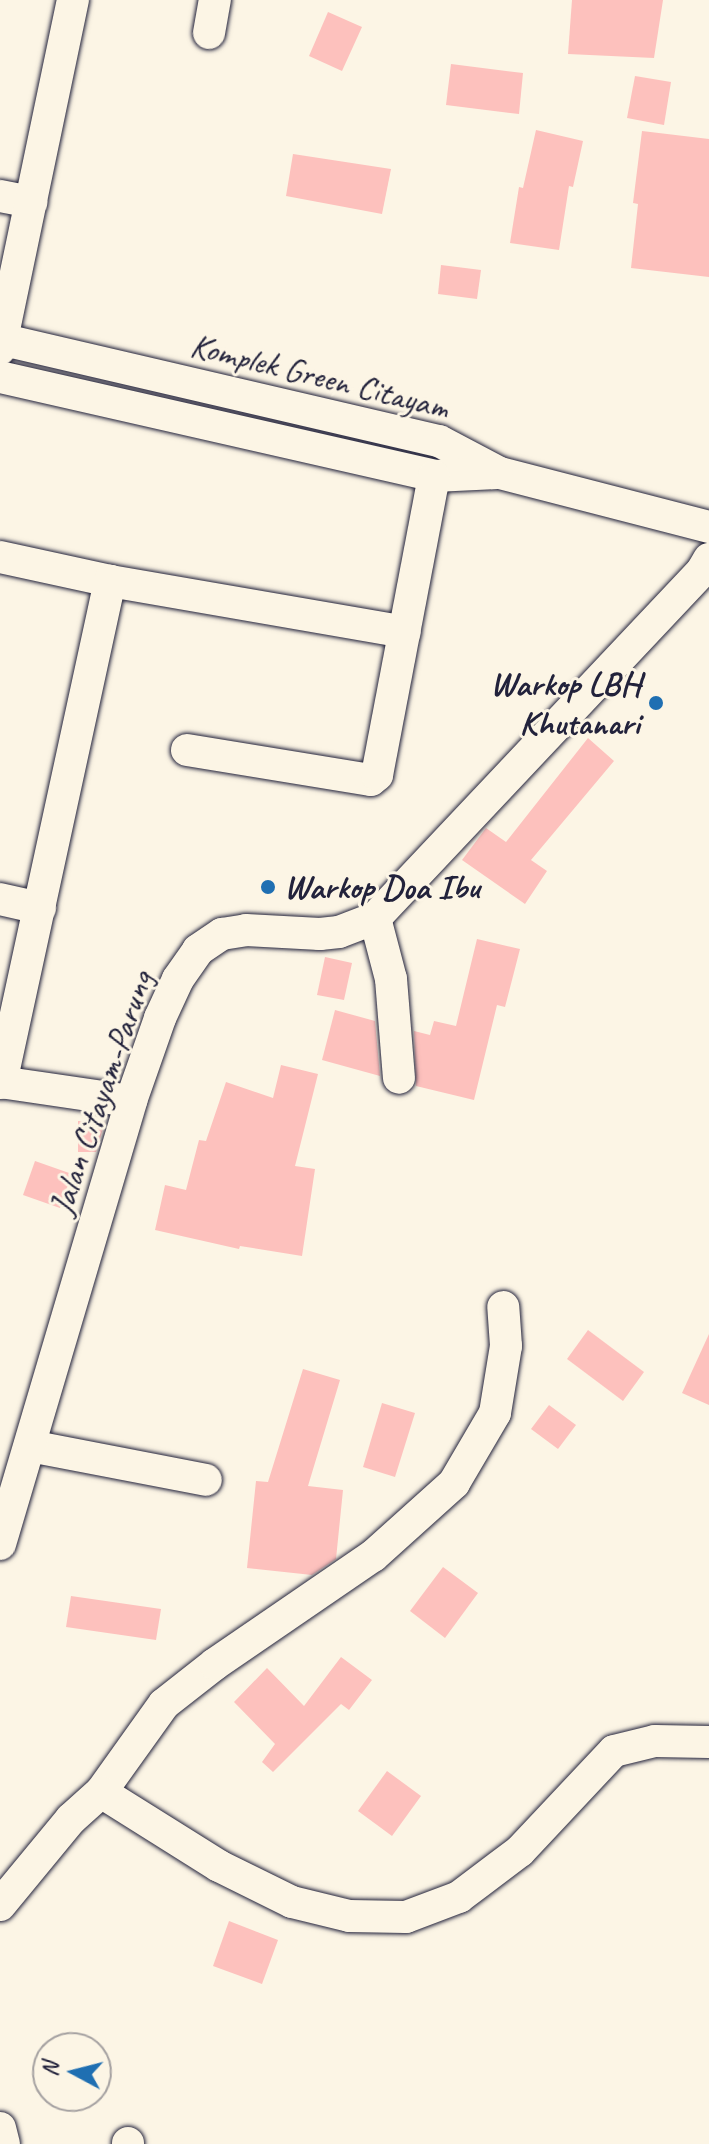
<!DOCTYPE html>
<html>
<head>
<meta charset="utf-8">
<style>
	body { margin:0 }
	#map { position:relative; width:709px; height:2144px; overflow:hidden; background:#fcf5e5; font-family:Caveat,sans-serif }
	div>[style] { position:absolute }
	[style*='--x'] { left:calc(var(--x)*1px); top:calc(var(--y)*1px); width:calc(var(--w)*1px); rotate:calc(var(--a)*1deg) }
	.building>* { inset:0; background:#fdc1bd }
	.roads { filter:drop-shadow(0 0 2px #22223b) drop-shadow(0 0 2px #22223b) }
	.minor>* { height:32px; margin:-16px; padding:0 16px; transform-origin:16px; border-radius:16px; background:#fcf5e5 }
	.dots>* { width:22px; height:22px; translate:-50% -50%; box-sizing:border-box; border:4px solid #fcf5e5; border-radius:50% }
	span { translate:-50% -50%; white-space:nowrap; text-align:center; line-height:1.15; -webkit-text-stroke:6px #fcf5e5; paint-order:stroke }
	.street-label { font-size:34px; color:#22223b }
	.poi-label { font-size:34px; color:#22223b; font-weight:700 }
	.right { translate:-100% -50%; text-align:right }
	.left { translate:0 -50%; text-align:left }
	.north { position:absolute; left:32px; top:2032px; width:80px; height:80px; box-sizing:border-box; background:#fcf5e5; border:2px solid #a5a1a1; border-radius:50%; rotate:277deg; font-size:22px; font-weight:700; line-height:32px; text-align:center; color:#22223b }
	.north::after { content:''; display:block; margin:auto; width:28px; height:36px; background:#1f6fb2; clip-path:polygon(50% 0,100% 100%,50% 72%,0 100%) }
</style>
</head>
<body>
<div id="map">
	<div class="building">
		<div style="clip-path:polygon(572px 0,663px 0,654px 58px,568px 54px)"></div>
		<div style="clip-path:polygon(328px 12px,362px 27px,342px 71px,309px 56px)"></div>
		<div style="clip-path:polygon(451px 64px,523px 73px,519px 114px,446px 105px)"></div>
		<div style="clip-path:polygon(635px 76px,671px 82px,664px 125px,627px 118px)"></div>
		<div style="clip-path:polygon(536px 130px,583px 141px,573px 187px,569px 186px,559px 250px,510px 243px,519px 187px,523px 188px)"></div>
		<div style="clip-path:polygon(642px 131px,709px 139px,709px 277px,631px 268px,638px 204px,633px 203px)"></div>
		<div style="clip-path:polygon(293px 154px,391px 169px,382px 214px,286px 196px)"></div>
		<div style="clip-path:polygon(441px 265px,481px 270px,477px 299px,438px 294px)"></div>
		<div style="clip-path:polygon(588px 738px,614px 761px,531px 860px,547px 871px,525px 904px,462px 860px,486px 828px,506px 842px)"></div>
		<div style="clip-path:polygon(477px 939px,520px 949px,505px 1007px,497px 1005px,474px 1100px,416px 1086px,414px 1031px,430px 1035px,434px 1021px,456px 1026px)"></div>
		<div style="clip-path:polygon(325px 957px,352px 963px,344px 1000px,317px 995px)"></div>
		<div style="clip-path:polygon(335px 1010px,375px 1021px,380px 1076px,322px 1060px)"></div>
		<div style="clip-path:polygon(281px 1065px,318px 1074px,295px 1166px,315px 1169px,302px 1256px,240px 1246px,239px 1249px,155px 1230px,165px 1185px,186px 1190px,199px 1140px,206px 1141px,226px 1082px,273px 1098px)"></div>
		<div style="clip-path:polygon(78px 1121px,105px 1122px,96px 1152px,78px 1152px)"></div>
		<div style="clip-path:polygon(35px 1161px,72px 1174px,60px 1208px,23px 1195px)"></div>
		<div style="clip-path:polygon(588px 1330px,644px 1372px,623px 1401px,567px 1359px)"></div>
		<div style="clip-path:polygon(709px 1334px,709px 1405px,682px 1393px)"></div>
		<div style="clip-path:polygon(303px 1369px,340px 1380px,308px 1486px,343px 1490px,336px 1559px,312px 1575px,247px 1568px,256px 1481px,268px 1482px)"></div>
		<div style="clip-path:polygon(382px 1403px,415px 1413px,395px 1477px,363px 1467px)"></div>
		<div style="clip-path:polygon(549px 1405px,576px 1425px,558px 1449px,531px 1429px)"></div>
		<div style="clip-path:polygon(443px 1567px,478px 1593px,445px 1638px,410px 1611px)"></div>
		<div style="clip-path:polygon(71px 1596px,161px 1609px,156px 1640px,66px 1627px)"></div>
		<div style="clip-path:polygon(341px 1657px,372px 1680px,349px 1710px,341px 1704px,273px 1772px,262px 1762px,275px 1744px,234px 1702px,267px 1668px,304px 1706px)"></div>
		<div style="clip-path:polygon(387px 1771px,421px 1796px,392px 1836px,358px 1811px)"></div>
		<div style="clip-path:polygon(229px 1921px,278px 1940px,262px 1984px,213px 1966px)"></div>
	</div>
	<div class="roads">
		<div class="minor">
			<div style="--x:209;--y:33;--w:34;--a:-80"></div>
			<div style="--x:0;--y:196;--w:32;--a:11"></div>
			<div style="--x:0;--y:339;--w:451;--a:13.1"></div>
			<div style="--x:439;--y:441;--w:69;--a:27.7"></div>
			<div style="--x:500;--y:473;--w:216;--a:14.5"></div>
			<div style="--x:0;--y:349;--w:357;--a:-78.2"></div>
			<div style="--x:0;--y:377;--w:445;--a:12.8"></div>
			<div style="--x:434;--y:476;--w:63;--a:-2.7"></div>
			<div style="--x:0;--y:557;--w:113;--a:12.3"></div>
			<div style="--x:110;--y:581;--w:299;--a:9.8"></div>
			<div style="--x:187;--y:750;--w:186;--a:9.3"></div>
			<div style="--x:371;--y:780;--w:8;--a:-40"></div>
			<div style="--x:377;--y:775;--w:304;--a:-79.2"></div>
			<div style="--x:0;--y:899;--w:41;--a:12.7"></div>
			<div style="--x:375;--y:918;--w:63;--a:75.3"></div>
			<div style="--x:391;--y:979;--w:99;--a:85.4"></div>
			<div style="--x:0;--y:1082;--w:132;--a:8.3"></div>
			<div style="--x:1;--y:1083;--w:514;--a:-77.75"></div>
			<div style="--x:30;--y:1446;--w:179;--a:10.9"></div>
			<div style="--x:0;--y:1544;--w:462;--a:-73.5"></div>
			<div style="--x:131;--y:1101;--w:88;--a:-70.7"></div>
			<div style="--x:160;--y:1018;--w:43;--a:-65.2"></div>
			<div style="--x:178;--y:979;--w:35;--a:-55"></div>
			<div style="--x:198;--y:950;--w:29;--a:-34"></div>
			<div style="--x:222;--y:934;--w:24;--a:-9"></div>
			<div style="--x:246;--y:930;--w:74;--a:3.1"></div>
			<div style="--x:320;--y:934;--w:19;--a:-6"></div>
			<div style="--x:339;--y:932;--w:39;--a:-21"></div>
			<div style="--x:375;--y:918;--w:477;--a:-46.7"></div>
			<div style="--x:702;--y:571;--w:14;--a:-60"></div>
			<div style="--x:101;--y:1792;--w:108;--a:-54.4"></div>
			<div style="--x:164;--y:1704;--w:65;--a:-38.1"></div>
			<div style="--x:215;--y:1664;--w:191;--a:-34.4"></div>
			<div style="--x:373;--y:1556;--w:109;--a:-42"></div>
			<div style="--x:454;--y:1483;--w:81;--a:-59.6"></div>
			<div style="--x:495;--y:1413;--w:68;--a:-80.7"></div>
			<div style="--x:506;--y:1346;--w:39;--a:-94"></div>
			<div style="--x:0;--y:1905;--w:112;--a:-50.5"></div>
			<div style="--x:71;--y:1819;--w:40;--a:-42"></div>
			<div style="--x:101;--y:1792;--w:139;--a:32.1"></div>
			<div style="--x:219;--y:1866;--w:81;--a:26.3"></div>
			<div style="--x:292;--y:1902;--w:59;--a:13.8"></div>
			<div style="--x:349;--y:1916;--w:57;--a:1"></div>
			<div style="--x:406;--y:1917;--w:57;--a:-20.7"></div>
			<div style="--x:459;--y:1897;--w:76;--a:-37"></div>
			<div style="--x:520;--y:1851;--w:137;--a:-46.8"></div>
			<div style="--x:614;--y:1751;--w:42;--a:-13.7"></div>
			<div style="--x:655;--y:1741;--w:54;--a:1.1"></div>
			<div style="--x:0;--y:2128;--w:16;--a:76"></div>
			<div style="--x:128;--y:2144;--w:1;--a:-90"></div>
		</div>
	</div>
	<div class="dots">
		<div style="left:656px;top:703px;background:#1f6fb2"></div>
		<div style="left:268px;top:887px;background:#1f6fb2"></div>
	</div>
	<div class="street-label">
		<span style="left:320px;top:376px;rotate:14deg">Komplek Green Citayam</span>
		<span style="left:101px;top:1093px;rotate:-71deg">Jalan Citayam-Parung</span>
	</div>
	<div class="poi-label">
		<span class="right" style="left:640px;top:703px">Warkop LBH<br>Khutanari</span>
		<span class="left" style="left:284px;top:887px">Warkop Doa Ibu</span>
	</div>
	<div class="north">N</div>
</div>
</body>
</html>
